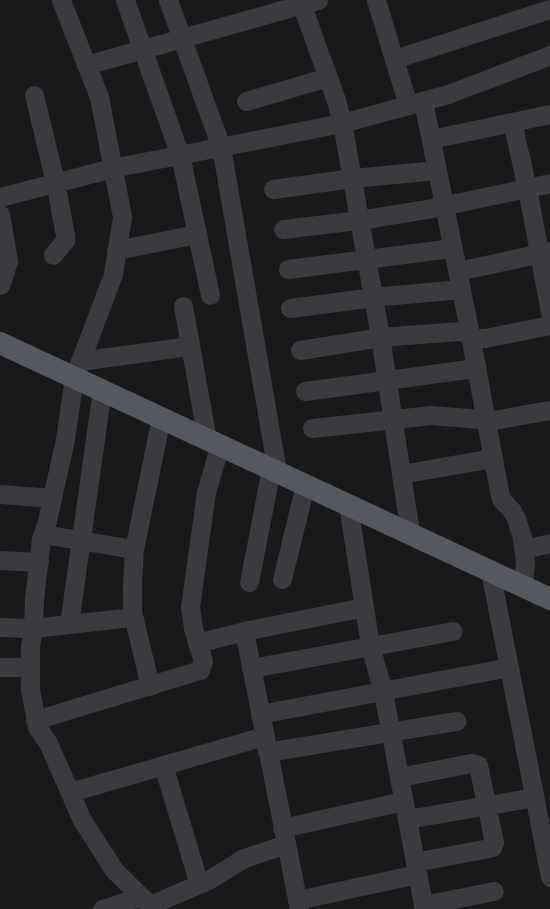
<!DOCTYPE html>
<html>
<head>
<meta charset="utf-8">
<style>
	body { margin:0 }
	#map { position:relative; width:550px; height:909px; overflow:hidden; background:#19191b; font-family:"Fira Sans",sans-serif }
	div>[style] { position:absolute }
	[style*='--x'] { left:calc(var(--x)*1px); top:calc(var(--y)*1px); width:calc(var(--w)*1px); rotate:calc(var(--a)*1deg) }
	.minor>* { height:19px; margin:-9.5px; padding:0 9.5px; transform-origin:9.5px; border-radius:9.5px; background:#3a3b40 }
	.major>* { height:22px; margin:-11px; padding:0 11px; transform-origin:11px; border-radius:11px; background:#56585f }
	span { translate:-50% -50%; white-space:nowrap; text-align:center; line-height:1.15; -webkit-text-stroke:3px #141416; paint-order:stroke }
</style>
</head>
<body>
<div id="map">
	<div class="minor">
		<div style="--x:61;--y:0;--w:104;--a:68.6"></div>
		<div style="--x:99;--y:97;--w:122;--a:79.1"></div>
		<div style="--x:122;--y:217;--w:58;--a:99"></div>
		<div style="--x:113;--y:274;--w:110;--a:110.7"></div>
		<div style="--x:74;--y:377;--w:63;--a:98.3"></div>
		<div style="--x:65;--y:439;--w:84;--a:102.4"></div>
		<div style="--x:47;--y:521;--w:18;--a:109"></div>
		<div style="--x:41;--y:538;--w:61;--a:96.5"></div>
		<div style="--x:34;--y:599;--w:29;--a:92"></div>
		<div style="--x:33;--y:628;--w:20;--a:99"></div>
		<div style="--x:30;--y:648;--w:42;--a:90"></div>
		<div style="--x:30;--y:690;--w:38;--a:79"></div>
		<div style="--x:37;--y:727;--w:19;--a:55"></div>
		<div style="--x:48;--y:743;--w:84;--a:66.2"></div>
		<div style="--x:82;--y:820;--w:59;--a:57.4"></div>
		<div style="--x:114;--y:870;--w:56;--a:44.3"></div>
		<div style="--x:125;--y:0;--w:164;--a:70.5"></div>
		<div style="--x:180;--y:155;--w:143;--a:77.9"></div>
		<div style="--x:168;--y:0;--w:156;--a:70.2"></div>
		<div style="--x:221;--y:147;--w:330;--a:80.2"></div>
		<div style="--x:300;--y:0;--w:106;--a:70.2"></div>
		<div style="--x:336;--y:100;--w:24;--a:75"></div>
		<div style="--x:342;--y:123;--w:210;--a:79.9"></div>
		<div style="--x:379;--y:330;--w:205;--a:81.3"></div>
		<div style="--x:376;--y:0;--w:110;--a:73.1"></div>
		<div style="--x:394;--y:59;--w:164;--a:-17.8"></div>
		<div style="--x:86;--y:65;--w:241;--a:-15.7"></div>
		<div style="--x:34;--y:95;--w:89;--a:76.4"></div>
		<div style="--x:55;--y:182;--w:54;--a:79.3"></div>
		<div style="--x:65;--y:235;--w:5;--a:90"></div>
		<div style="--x:65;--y:240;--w:19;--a:129"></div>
		<div style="--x:246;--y:101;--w:85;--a:-16.3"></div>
		<div style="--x:423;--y:101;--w:239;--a:78.6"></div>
		<div style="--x:470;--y:335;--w:159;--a:79.5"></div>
		<div style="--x:499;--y:491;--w:8;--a:76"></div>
		<div style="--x:501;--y:499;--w:16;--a:47"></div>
		<div style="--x:512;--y:511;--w:8;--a:60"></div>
		<div style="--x:516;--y:518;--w:21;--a:73"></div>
		<div style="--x:522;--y:538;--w:24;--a:83"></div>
		<div style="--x:525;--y:562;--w:24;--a:95"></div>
		<div style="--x:512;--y:122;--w:68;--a:77.2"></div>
		<div style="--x:527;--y:188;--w:126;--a:79.5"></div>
		<div style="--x:431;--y:139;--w:122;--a:-11.9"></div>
		<div style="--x:273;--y:189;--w:80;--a:-7.9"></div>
		<div style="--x:352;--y:178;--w:85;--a:-5.4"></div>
		<div style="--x:0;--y:197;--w:116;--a:-14.5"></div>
		<div style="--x:112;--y:168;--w:234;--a:-11.1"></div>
		<div style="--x:342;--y:123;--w:110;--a:-15.3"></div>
		<div style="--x:448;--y:94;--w:109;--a:-20.9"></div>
		<div style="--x:0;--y:214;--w:48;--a:80.3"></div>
		<div style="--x:8;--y:261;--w:25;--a:108"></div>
		<div style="--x:283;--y:229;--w:77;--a:-6.8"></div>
		<div style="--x:359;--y:220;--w:69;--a:-9.2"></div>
		<div style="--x:427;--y:209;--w:126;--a:-11.9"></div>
		<div style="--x:116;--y:250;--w:83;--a:-11.2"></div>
		<div style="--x:288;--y:269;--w:166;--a:-7.3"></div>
		<div style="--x:458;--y:271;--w:94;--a:-12.3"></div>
		<div style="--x:183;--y:306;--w:135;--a:79.8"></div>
		<div style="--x:290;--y:308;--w:84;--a:-7.5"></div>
		<div style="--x:373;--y:297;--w:88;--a:-5.2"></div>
		<div style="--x:300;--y:350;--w:81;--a:-9.2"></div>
		<div style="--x:380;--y:337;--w:80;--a:-4.3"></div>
		<div style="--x:460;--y:331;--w:18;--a:22"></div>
		<div style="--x:477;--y:338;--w:8;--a:0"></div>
		<div style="--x:485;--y:338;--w:66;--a:-11.3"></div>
		<div style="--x:80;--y:361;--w:111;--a:-7.8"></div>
		<div style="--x:305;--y:391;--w:173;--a:-7.7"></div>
		<div style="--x:312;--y:428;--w:120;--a:-6.2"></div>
		<div style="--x:431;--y:415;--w:62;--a:4.6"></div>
		<div style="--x:493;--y:420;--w:58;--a:-10"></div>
		<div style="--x:401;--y:474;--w:92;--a:-10"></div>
		<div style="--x:0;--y:494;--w:52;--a:4.4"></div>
		<div style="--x:348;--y:505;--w:143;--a:81.1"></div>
		<div style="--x:370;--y:646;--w:48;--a:74.2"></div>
		<div style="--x:383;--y:692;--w:221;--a:79.3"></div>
		<div style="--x:43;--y:534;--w:92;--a:9.4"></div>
		<div style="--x:524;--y:549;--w:27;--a:-13"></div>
		<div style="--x:0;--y:560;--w:39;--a:3"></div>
		<div style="--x:490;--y:571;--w:312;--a:78.9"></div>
		<div style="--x:282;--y:579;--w:97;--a:-76.3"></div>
		<div style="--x:249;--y:582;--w:115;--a:-79"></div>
		<div style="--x:69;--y:624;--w:236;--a:-82"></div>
		<div style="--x:0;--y:627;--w:33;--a:2"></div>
		<div style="--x:33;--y:628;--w:101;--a:-6.3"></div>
		<div style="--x:244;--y:631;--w:283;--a:78.8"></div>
		<div style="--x:197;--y:643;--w:49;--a:-14.3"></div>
		<div style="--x:244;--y:631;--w:122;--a:-11.3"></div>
		<div style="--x:0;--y:667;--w:30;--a:0"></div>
		<div style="--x:251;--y:668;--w:205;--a:-10.4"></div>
		<div style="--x:150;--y:686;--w:77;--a:-103.5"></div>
		<div style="--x:132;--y:611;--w:25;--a:-90"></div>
		<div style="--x:132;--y:586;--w:37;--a:-87"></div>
		<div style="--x:134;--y:549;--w:134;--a:-78.4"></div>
		<div style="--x:260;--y:714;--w:252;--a:-10.7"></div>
		<div style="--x:35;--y:720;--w:172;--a:-16.9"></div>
		<div style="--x:200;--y:670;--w:9;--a:-72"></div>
		<div style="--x:203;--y:661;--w:34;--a:-107"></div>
		<div style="--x:193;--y:628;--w:21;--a:-98"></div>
		<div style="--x:190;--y:607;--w:116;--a:-82.1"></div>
		<div style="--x:206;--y:492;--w:49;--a:-73.4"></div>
		<div style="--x:267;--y:752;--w:192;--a:-9.3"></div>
		<div style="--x:163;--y:765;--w:124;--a:73.2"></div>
		<div style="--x:399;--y:777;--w:73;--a:-11"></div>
		<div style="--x:471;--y:763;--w:7;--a:16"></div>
		<div style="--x:478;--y:765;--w:79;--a:78.3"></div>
		<div style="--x:494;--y:842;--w:5;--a:112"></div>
		<div style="--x:492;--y:847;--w:3;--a:162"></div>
		<div style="--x:489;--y:848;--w:75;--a:169.3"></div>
		<div style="--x:70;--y:792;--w:202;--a:-16.1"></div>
		<div style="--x:407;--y:819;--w:129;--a:-9.8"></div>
		<div style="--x:282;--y:828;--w:124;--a:-12.6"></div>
		<div style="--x:297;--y:900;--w:123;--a:-12.2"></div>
		<div style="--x:150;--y:905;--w:65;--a:-23.4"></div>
		<div style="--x:210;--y:879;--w:38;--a:-32"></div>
		<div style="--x:242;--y:859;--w:46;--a:-19.2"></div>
		<div style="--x:423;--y:905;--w:72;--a:-11.2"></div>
		<div style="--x:102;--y:909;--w:40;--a:-18"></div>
	</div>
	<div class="major">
		<div style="--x:0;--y:343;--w:607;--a:24.96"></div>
	</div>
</div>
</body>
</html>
